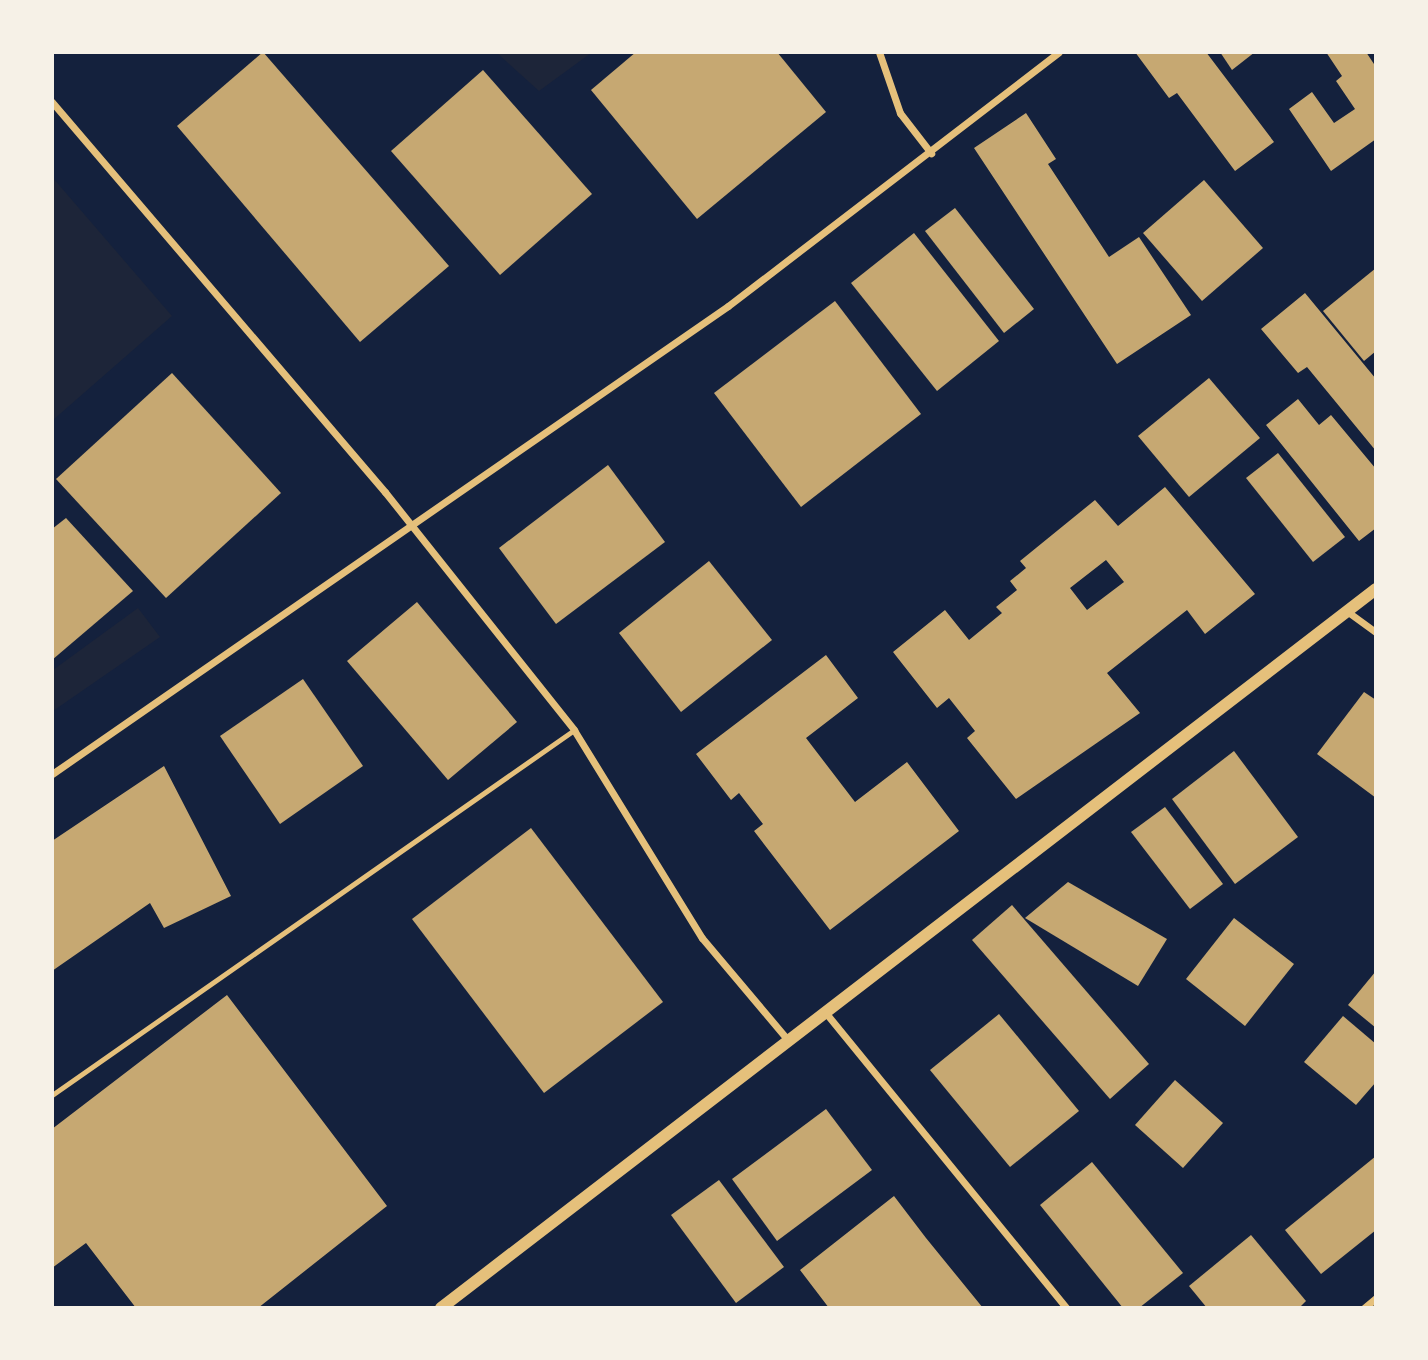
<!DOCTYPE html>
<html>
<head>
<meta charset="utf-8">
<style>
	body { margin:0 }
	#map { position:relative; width:1428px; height:1360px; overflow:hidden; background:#14213d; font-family:Roboto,sans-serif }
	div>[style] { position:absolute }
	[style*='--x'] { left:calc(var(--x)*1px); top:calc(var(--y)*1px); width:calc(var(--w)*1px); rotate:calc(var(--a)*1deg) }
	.green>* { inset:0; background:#1d2539 }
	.building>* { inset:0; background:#c6a872 }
	.service>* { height:5px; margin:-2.5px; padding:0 2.5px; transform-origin:2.5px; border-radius:2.5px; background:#e5c07b }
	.minor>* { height:7px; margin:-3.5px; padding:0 3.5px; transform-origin:3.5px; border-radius:3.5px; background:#e5c07b }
	.tertiary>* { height:12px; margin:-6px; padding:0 6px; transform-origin:6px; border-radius:6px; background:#e5c07b }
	span { translate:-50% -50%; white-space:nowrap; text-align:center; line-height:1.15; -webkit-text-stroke:7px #f6f1e7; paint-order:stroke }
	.frame { position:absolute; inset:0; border:54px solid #f6f1e7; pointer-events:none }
</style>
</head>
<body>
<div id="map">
	<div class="green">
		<div style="clip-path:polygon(497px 53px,591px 53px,539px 91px)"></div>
		<div style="clip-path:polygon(53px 178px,172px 316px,53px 420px)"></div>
		<div style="clip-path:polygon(138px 608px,160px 637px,53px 711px,53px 670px)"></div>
	</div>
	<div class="building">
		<div style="clip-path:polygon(263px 52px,449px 266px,360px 342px,177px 126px)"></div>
		<div style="clip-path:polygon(636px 52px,777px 52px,826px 112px,697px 219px,591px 90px)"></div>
		<div style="clip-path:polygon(1135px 52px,1206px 52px,1274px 142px,1235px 171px,1177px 93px,1169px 98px)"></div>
		<div style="clip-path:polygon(1220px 52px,1255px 52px,1232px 70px)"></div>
		<div style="clip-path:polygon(1326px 52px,1366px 52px,1376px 67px,1376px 139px,1331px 171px,1289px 109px,1312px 92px,1334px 123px,1355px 109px,1336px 81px,1342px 76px)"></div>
		<div style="clip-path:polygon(483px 70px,592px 194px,500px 275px,391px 151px)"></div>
		<div style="clip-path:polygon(1026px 113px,1056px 159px,1048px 164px,1109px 257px,1139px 237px,1191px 315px,1117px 364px,974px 148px)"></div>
		<div style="clip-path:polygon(1204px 180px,1263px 248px,1202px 301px,1143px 233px)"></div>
		<div style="clip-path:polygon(955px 208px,1034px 309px,1004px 333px,925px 231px)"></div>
		<div style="clip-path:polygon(914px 233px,999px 341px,937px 391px,851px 283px)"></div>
		<div style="clip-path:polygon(1376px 268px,1376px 351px,1364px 361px,1323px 311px)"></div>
		<div style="clip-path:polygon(1305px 293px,1376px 379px,1376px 451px,1307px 367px,1298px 373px,1261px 329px)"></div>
		<div style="clip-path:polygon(835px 301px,921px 414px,801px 507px,714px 393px)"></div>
		<div style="clip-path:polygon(172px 373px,281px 493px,166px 598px,56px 479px)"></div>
		<div style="clip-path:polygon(1209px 378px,1260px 438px,1189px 497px,1138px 436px)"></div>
		<div style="clip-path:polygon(1298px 399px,1319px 425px,1331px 415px,1376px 469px,1376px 528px,1359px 541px,1266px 425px)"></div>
		<div style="clip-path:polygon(1278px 453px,1345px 537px,1313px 562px,1246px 478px)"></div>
		<div style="clip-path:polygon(608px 465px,665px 542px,556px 624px,499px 548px)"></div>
		<div style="clip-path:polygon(evenodd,1165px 487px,1255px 594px,1205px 634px,1187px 610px,1107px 673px,1140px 713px,1016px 799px,967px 738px,975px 731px,949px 698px,937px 708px,893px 652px,945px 610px,969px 640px,1002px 613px,996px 607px,1017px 590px,1010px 581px,1026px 568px,1020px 561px,1095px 500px,1118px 526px,1165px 487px,1106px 560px,1124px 582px,1087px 610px,1070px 588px,1106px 560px)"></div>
		<div style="clip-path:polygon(66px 518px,133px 591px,52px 660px,52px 529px)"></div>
		<div style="clip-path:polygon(709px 561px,772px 640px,681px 712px,619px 633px)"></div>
		<div style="clip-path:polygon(417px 602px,517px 722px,448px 780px,347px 661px)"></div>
		<div style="clip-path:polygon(826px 655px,858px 698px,806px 738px,855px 802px,907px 762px,959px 831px,830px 930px,754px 831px,763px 824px,739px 793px,731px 800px,696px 754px)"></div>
		<div style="clip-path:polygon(303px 679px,363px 766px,280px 824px,220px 736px)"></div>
		<div style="clip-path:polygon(1364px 692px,1376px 700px,1376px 798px,1317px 754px)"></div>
		<div style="clip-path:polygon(1234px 751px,1298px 837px,1235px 884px,1172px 799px)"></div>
		<div style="clip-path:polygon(164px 766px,231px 896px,164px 928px,150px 903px,52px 971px,52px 841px)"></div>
		<div style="clip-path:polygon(1165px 807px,1223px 884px,1190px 909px,1131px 832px)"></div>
		<div style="clip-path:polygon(531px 828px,663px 1002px,544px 1093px,412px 919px)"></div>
		<div style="clip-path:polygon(1068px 882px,1167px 939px,1138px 986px,1025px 918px)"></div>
		<div style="clip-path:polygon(1012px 905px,1149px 1064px,1110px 1099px,972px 940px)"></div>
		<div style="clip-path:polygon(1234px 918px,1294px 964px,1245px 1026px,1186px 979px)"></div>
		<div style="clip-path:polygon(1376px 971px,1376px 1028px,1348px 1005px)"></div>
		<div style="clip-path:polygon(227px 995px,387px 1206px,258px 1308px,136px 1308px,86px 1243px,52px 1268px,52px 1129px)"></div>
		<div style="clip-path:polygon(999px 1014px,1079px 1111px,1010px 1167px,930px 1070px)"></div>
		<div style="clip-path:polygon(1343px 1016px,1376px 1044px,1376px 1082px,1356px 1105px,1304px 1062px)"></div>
		<div style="clip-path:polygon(1175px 1080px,1223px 1123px,1183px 1168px,1135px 1125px)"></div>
		<div style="clip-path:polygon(826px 1109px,872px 1170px,777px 1241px,732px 1179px)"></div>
		<div style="clip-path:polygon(1376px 1156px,1376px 1230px,1321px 1274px,1285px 1230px)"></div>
		<div style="clip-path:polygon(1092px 1162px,1183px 1273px,1139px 1308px,1123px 1308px,1040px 1205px)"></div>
		<div style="clip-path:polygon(719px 1180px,784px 1267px,736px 1303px,671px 1215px)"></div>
		<div style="clip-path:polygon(894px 1196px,926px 1238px,983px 1308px,829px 1308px,800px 1270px)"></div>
		<div style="clip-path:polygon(1251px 1235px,1306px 1301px,1299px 1308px,1207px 1308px,1189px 1286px)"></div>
	</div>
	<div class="service">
		<div style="--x:52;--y:1095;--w:637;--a:-34.96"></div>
	</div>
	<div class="minor">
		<div style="--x:879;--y:52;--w:65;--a:71"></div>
		<div style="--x:900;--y:113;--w:51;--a:52.2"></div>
		<div style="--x:52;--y:102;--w:513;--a:49.51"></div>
		<div style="--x:385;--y:492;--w:304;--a:51.5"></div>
		<div style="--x:574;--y:730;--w:244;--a:58.4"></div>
		<div style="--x:702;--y:938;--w:133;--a:49.9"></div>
		<div style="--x:1348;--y:612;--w:34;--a:36"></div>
		<div style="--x:52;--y:774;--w:822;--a:-34.7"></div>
		<div style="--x:728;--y:306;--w:417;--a:-37.5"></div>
		<div style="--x:825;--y:1012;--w:382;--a:50.8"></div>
		<div style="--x:1364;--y:1308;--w:16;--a:-40"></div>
	</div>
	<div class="tertiary">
		<div style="--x:441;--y:1308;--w:1179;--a:-37.56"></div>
	</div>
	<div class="frame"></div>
</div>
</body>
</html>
